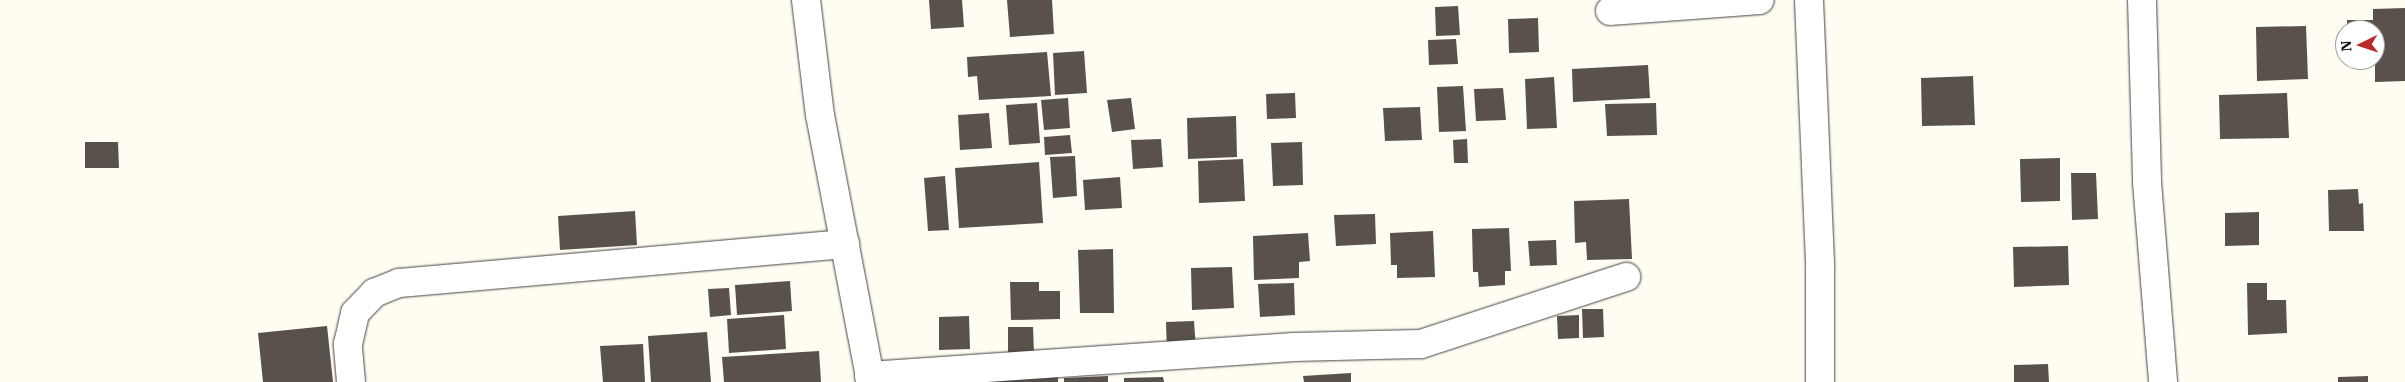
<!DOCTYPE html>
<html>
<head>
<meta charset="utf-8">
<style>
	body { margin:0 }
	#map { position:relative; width:2405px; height:382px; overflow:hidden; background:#fffdf2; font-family:"IBM Plex Serif",serif }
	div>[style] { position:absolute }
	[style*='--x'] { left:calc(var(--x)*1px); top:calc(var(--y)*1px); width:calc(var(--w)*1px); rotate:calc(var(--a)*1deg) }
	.building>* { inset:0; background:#58514c }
	.roads { filter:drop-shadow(0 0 1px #424242) drop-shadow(0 0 1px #424242) }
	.minor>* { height:28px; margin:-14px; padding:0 14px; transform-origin:14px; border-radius:14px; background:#fff }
	.tertiary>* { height:28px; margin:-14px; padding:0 14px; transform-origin:14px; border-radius:14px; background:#fff }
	span { translate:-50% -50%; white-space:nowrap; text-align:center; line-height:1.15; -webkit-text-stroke:5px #fff; paint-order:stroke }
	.north { position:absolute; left:2335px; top:20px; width:50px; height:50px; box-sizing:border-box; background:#fff; border:1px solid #9f9f9f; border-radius:50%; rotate:266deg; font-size:14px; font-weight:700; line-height:20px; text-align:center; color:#0f0f0f }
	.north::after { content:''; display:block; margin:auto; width:18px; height:22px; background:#bc2b2c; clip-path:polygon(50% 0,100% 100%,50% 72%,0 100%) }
</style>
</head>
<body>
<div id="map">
	<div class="building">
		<div style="clip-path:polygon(929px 0,962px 0,964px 27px,931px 29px)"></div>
		<div style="clip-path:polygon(1007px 0,1052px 0,1054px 34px,1010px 37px)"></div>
		<div style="clip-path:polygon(1458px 6px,1460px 35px,1436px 36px,1435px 7px)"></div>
		<div style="clip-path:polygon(2405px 8px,2405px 81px,2375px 82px,2375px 30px,2347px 30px,2347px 20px,2373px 20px,2373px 9px)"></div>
		<div style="clip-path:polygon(1538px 18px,1539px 52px,1509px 53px,1508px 19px)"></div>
		<div style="clip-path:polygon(2306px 26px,2308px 79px,2257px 81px,2256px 27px)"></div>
		<div style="clip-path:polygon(1456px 39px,1458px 64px,1429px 65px,1428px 40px)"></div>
		<div style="clip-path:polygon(1084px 51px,1087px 93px,1055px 95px,1053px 53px)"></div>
		<div style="clip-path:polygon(1047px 52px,1051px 96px,979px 100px,977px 76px,968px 77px,967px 57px)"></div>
		<div style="clip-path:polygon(1648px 65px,1650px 98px,1573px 102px,1572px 69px)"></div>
		<div style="clip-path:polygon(1973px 76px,1975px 125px,1922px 126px,1921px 78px)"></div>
		<div style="clip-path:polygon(1554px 77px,1557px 128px,1527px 129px,1525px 79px)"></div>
		<div style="clip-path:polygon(1463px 86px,1466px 131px,1439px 132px,1437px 87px)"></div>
		<div style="clip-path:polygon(1503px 88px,1506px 120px,1476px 121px,1474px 89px)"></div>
		<div style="clip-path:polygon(1295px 93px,1296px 118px,1267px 119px,1266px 94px)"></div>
		<div style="clip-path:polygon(2287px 93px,2289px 138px,2220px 139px,2219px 95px)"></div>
		<div style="clip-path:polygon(1068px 98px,1070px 128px,1044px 130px,1041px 100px)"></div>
		<div style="clip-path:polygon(1131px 98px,1135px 129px,1112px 132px,1107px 100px)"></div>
		<div style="clip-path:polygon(1037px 103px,1040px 143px,1009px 145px,1006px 105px)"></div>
		<div style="clip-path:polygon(1656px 103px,1657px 135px,1607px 136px,1605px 104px)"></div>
		<div style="clip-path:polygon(1420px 107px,1422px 140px,1385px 141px,1383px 108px)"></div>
		<div style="clip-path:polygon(989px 113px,992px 148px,960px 150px,958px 115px)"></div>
		<div style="clip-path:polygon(1236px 116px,1237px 157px,1188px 159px,1187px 118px)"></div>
		<div style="clip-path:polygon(1070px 135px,1072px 153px,1045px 155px,1044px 137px)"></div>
		<div style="clip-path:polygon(1161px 139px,1163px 167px,1133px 169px,1131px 140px)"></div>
		<div style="clip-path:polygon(1467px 139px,1468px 163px,1454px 163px,1453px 140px)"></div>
		<div style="clip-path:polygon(85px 142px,118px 142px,119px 168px,85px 168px)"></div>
		<div style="clip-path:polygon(1302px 142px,1303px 185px,1273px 186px,1271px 143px)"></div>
		<div style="clip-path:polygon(1075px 156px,1077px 196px,1053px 198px,1050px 157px)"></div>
		<div style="clip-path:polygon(2060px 158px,2060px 201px,2021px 202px,2020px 159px)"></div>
		<div style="clip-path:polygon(1243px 159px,1245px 201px,1199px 203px,1198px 161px)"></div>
		<div style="clip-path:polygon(1039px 162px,1043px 223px,959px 228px,955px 168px)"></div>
		<div style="clip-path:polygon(2071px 173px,2096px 173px,2098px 219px,2072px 220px)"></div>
		<div style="clip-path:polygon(945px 176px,949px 230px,928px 231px,924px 178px)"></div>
		<div style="clip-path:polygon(1120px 177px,1122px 208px,1085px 210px,1083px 180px)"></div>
		<div style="clip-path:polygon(2358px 189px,2359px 204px,2363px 203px,2364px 231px,2329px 231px,2328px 190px)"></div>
		<div style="clip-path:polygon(1629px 199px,1632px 259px,1587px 260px,1586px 242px,1575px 243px,1574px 201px)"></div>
		<div style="clip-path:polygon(635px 211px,637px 245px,560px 250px,558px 216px)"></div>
		<div style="clip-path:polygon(2259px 212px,2259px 245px,2225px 246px,2225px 213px)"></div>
		<div style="clip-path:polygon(1375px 214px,1376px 244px,1336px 246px,1334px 215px)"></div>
		<div style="clip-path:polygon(1509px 228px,1511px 271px,1505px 271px,1505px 285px,1479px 287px,1478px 272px,1473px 272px,1472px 229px)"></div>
		<div style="clip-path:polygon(1433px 231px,1435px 277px,1397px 278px,1397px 265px,1391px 265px,1390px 233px)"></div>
		<div style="clip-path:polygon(1308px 233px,1310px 261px,1299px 262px,1299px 278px,1254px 280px,1253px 236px)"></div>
		<div style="clip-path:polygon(1556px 240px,1557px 265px,1530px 266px,1528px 241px)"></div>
		<div style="clip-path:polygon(2068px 246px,2069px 285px,2014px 287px,2013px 247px)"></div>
		<div style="clip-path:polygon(1113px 249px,1114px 313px,1080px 313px,1078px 250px)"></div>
		<div style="clip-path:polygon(1232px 267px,1234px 308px,1192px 310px,1191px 268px)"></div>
		<div style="clip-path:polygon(790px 281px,792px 311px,737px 315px,735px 285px)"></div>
		<div style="clip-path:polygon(1010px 282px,1039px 282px,1039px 291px,1060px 291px,1060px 319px,1011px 320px)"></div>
		<div style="clip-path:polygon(1294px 283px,1295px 315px,1260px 317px,1258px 284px)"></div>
		<div style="clip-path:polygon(2247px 283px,2267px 283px,2267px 300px,2286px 300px,2287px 333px,2248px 335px)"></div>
		<div style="clip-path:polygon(729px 288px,731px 315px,710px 317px,708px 289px)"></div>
		<div style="clip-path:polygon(1582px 309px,1603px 309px,1604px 337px,1583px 338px)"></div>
		<div style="clip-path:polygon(784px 315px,786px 349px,729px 353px,727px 319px)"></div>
		<div style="clip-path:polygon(1579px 315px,1579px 338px,1558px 339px,1557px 316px)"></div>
		<div style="clip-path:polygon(969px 316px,970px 349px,939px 350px,939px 317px)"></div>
		<div style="clip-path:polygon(1194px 321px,1196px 350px,1167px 352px,1166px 322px)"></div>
		<div style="clip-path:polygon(327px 326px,333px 382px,263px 382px,258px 333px)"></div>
		<div style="clip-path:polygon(1008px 327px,1033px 327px,1034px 353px,1008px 353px)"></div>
		<div style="clip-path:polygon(707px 332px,711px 382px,651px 382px,648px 336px)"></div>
		<div style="clip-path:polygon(643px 344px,645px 382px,603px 382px,600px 346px)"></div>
		<div style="clip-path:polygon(819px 351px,821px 382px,724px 382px,722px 357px)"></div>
		<div style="clip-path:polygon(2048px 364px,2049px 382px,2014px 382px,2014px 365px)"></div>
		<div style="clip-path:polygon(1058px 371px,1058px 382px,987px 382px,987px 376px)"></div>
		<div style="clip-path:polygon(1351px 373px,1351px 382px,1304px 382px,1303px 376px)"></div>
		<div style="clip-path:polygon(1108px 376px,1108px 382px,1064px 382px,1064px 378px)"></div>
		<div style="clip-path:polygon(2368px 376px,2368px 382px,2338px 382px,2338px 377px)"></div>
		<div style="clip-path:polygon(1163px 377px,1164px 382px,1124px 382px,1124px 378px)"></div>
	</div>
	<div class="roads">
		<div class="minor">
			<div style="--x:1809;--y:0;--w:267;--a:87.6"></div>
			<div style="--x:1820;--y:267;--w:115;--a:90"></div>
			<div style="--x:2142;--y:0;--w:182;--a:88.4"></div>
			<div style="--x:2147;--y:182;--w:201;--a:85.4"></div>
			<div style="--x:1610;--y:11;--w:150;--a:-4.2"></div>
			<div style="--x:869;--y:376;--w:426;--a:-3.9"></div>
			<div style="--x:1294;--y:347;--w:127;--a:-1.4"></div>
			<div style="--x:1421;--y:344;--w:216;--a:-18.1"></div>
			<div style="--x:351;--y:382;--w:38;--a:-95"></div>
			<div style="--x:348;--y:344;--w:32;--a:-77"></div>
			<div style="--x:355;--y:313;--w:28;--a:-46"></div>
			<div style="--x:374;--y:293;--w:27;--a:-22"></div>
			<div style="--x:399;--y:283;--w:448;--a:-5"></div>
		</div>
		<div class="tertiary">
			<div style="--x:806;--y:0;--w:116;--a:83.1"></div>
			<div style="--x:820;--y:115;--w:272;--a:79.2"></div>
		</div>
	</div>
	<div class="north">N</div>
</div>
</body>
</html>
